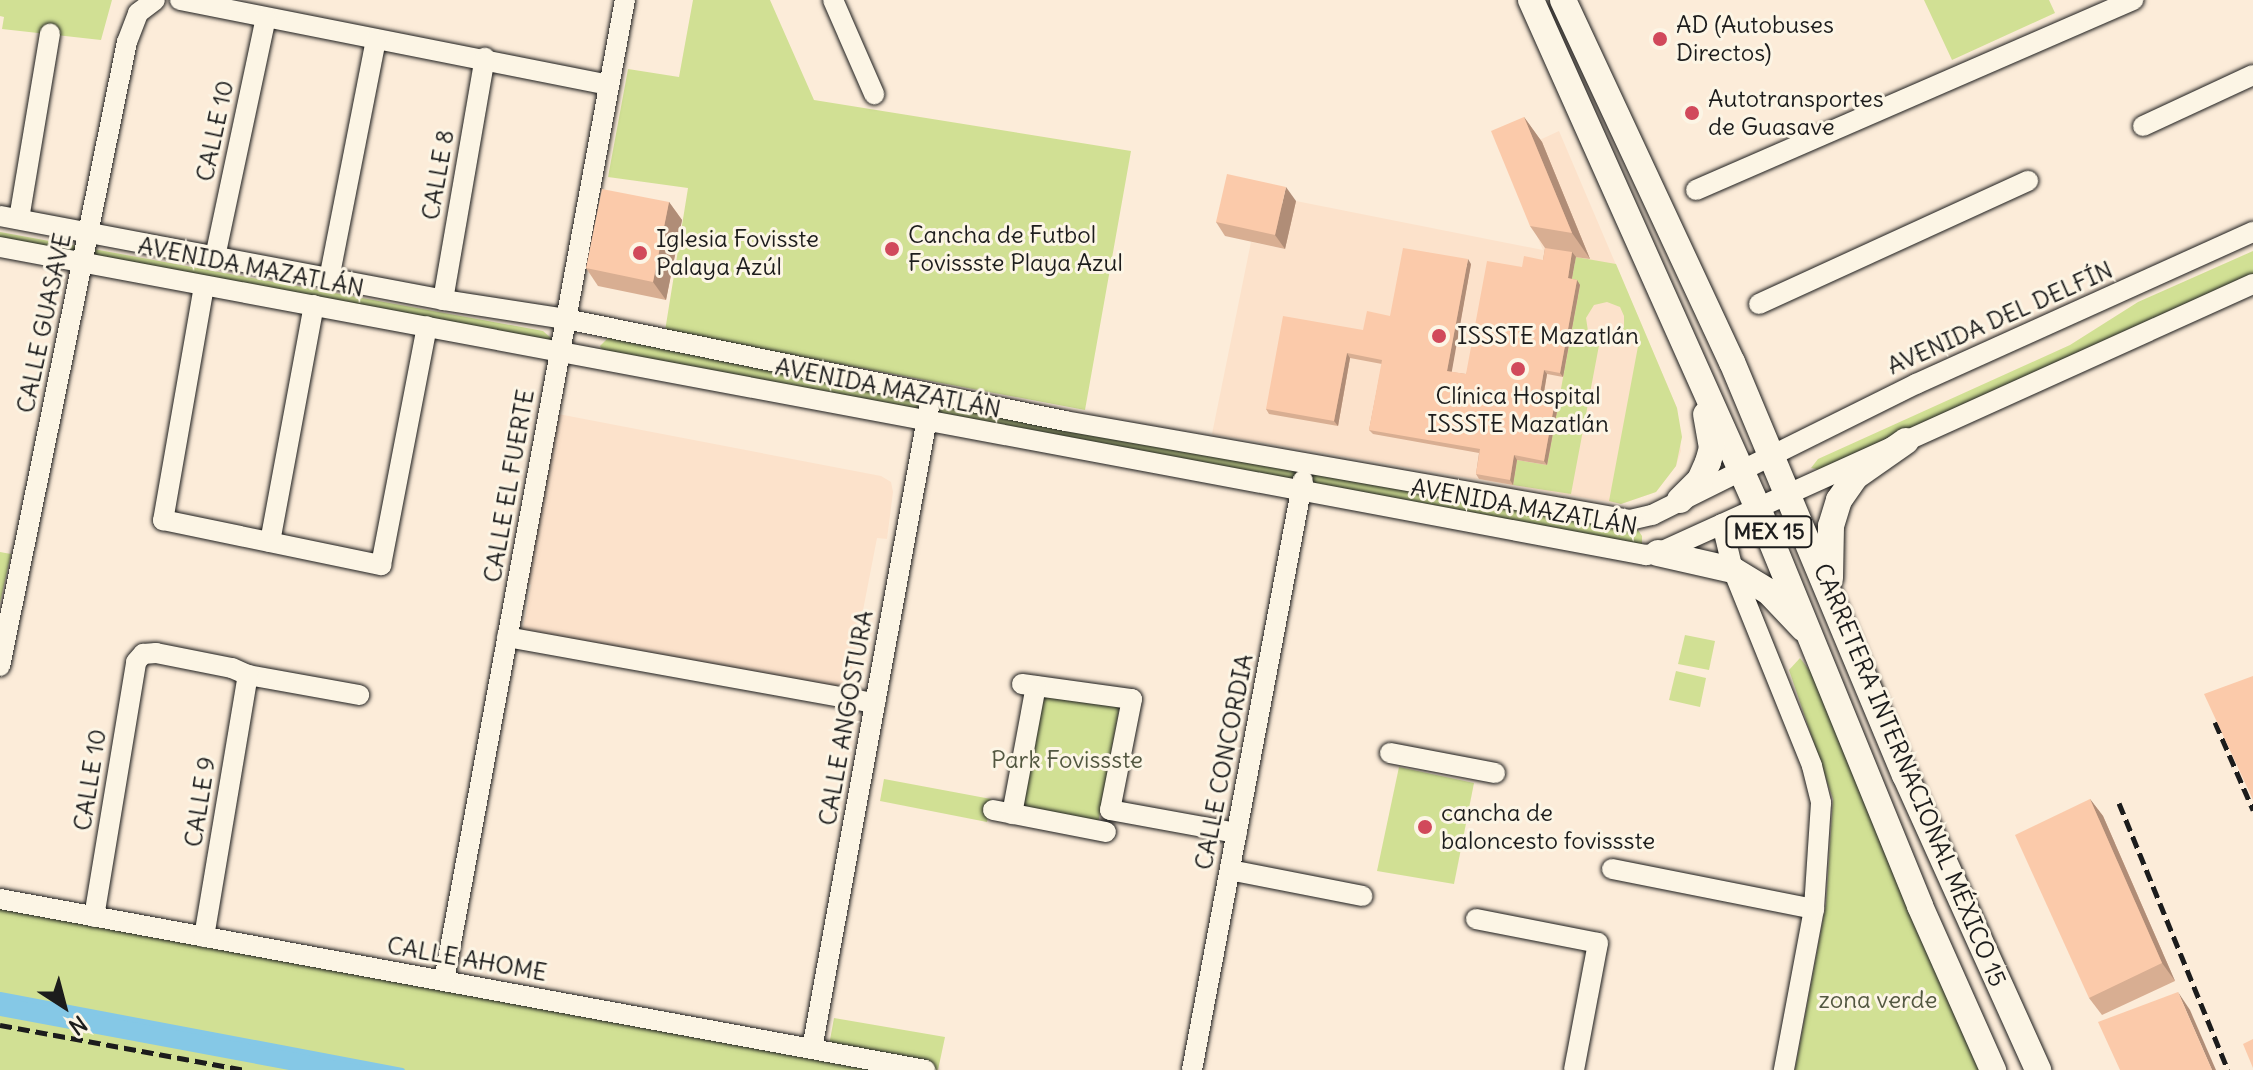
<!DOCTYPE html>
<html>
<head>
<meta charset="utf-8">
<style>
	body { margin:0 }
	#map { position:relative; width:2253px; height:1070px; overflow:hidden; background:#fcecd9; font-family:Delius,sans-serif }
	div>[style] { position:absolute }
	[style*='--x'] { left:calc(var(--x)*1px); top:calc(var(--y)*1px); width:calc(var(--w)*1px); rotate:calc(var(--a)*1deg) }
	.built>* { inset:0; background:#fce2cb }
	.green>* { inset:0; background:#d1e094 }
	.water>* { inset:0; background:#85c8e6 }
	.stream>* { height:5px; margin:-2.5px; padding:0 2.5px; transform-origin:2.5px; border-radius:2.5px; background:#85c8e6 }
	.roads { filter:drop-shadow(0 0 2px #1c1c1c) drop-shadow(0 0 2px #1c1c1c) }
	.minor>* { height:20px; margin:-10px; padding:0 10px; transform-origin:10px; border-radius:10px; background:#fcf5e5 }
	.major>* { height:26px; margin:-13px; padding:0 13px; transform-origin:13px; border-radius:13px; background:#fcf5e5 }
	.rail>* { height:5px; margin-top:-2.5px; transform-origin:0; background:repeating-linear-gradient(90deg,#1c1c1c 0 12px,transparent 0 18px) }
	.wall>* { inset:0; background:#d8ae92 }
	.shaded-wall>* { inset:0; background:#b08d77 }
	.building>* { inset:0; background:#fbcaaa }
	.dots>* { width:22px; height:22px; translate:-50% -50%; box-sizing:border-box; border:4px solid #fcf5e5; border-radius:50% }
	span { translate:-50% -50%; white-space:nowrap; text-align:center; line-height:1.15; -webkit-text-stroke:6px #fcf5e5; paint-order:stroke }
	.shield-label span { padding:2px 6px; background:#fcf5e5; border:2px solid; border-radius:6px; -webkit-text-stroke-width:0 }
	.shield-label { font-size:22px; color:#1c1c1c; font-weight:700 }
	.poi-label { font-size:24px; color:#1c1c1c }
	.left { translate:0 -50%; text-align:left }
	.street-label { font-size:24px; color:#1c1c1c }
	.park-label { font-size:24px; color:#525740 }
	.north { position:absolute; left:24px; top:966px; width:80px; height:80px; -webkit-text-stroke:6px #fcf5e5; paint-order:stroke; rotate:144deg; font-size:22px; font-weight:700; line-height:32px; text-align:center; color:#1c1c1c }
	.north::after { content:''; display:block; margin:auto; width:28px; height:36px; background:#1c1c1c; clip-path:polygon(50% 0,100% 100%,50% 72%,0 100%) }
</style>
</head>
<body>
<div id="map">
	<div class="built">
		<div style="clip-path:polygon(1559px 131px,1677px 408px,1681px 451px,1676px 466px,1656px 492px,1621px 504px,1212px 434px,1251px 242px,1285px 249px,1296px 201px,1543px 250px,1503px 157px)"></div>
		<div style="clip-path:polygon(553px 413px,881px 476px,891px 482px,893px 492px,887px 539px,877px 538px,847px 693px,522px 633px,531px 585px,524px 583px)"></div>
	</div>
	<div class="green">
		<div style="clip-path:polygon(0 0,112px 0,101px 40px,2px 29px,4px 17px,0 16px)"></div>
		<div style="clip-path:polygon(693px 0,770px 0,814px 100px,1131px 151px,1085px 410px,665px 331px,688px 188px,608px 177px,628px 69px,679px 77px)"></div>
		<div style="clip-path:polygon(1924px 0,2049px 0,2055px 13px,1952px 60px)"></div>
		<div style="clip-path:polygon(0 232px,543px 331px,552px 339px,542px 341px,0 242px)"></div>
		<div style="clip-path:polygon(2253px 251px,2253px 277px,1821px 470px,1811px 468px,1818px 459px,2070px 345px,2138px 302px)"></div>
		<div style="clip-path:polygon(1576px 257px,1616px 264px,1677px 408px,1682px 437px,1676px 466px,1656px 492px,1621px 504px,1609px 501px,1639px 341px,1618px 336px,1624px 327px,1624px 316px,1620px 307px,1607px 302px,1594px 305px,1586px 318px,1588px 331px,1600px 340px,1571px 494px,1513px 485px,1517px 460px,1547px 465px,1580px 285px,1571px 283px)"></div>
		<div style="clip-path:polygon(609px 337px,1634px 524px,1642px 536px,1642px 547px,606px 356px,600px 346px)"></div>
		<div style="clip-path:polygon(0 552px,11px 554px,0 603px)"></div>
		<div style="clip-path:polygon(1685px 635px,1715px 641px,1709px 670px,1678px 664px)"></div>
		<div style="clip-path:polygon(1800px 658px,1813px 675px,1984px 1070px,1795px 1070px,1826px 904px,1833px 799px,1789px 670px)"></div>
		<div style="clip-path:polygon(1676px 671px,1706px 678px,1700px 707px,1669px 700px)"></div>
		<div style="clip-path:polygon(1038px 690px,1120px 704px,1097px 829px,1014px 816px)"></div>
		<div style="clip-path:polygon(1399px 767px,1474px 783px,1454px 884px,1377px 871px)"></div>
		<div style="clip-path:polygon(884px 779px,991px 799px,987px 822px,880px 801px)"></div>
		<div style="clip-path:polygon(0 908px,887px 1070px,0 1070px)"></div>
		<div style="clip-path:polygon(834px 1018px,945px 1037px,938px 1070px,828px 1051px)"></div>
	</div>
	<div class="water">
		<div style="clip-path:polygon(0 994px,401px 1070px,289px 1070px,0 1016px)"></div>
	</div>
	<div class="stream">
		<div style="--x:0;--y:994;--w:409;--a:10.7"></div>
	</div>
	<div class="roads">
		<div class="minor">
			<div style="--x:180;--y:0;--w:437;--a:11.2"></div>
			<div style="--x:833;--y:0;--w:103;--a:66.4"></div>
			<div style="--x:2143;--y:126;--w:121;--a:-24.9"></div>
			<div style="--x:1696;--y:190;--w:477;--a:-23.5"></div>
			<div style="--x:0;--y:216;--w:451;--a:10.7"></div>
			<div style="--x:443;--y:300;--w:124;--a:8.8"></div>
			<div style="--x:566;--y:319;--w:509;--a:11.55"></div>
			<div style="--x:1065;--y:421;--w:574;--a:9.94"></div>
			<div style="--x:1630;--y:520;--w:23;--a:-13"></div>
			<div style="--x:1652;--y:515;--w:295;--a:-26.4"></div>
			<div style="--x:1916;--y:384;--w:370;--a:-24.3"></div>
			<div style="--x:19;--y:219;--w:188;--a:-80.5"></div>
			<div style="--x:0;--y:247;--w:1675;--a:10.6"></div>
			<div style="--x:1646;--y:555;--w:12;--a:-9"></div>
			<div style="--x:1658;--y:553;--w:653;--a:-24.33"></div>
			<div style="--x:215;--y:257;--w:244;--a:-78"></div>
			<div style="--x:329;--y:279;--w:244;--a:-78.9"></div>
			<div style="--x:204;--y:286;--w:238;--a:99.9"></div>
			<div style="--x:163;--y:520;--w:223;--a:11.7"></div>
			<div style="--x:381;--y:565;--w:243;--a:-79.1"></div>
			<div style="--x:443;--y:300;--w:246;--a:-80.2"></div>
			<div style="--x:1759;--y:304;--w:296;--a:-24.6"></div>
			<div style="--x:1722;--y:524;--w:47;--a:76.6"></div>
			<div style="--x:1733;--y:570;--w:211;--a:68"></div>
			<div style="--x:1812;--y:766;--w:38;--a:76"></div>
			<div style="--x:1821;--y:803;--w:106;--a:93.8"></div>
			<div style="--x:1814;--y:909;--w:164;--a:100.6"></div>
			<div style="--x:270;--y:542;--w:241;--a:-79.5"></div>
			<div style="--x:507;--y:637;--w:374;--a:10.2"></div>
			<div style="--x:0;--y:666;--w:637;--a:-78.5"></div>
			<div style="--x:127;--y:42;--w:31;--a:-69"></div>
			<div style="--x:138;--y:13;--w:21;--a:-37"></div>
			<div style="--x:1022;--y:684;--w:111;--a:7.8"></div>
			<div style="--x:1132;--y:699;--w:113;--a:101.2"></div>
			<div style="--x:1110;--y:810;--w:129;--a:10.3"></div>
			<div style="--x:1390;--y:753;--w:107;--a:10.8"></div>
			<div style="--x:993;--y:810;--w:115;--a:11"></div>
			<div style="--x:1012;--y:814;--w:130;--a:-79.4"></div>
			<div style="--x:1612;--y:869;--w:206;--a:11.2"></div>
			<div style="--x:1230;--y:870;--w:135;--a:11.1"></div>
			<div style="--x:0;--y:899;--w:941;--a:10.47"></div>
			<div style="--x:94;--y:917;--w:258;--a:-80.6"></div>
			<div style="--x:136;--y:662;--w:11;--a:-49"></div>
			<div style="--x:143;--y:654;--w:13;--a:-4"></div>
			<div style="--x:156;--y:653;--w:77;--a:11.2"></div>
			<div style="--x:232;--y:668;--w:17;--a:24"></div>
			<div style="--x:248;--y:675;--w:113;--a:10.2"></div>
			<div style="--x:1476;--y:919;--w:124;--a:11.1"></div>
			<div style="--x:1598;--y:943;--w:129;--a:100.7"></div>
			<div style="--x:204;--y:937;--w:266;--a:-80.5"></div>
			<div style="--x:444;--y:981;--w:998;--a:-79.55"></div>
			<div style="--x:812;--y:1049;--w:652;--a:-79.66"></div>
			<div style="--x:1192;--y:1070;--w:600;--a:-79.35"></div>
		</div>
		<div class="major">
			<div style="--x:1531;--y:0;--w:554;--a:65.93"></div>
			<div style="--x:1757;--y:506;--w:432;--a:67.8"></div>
			<div style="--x:1920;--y:906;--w:180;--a:66"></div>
			<div style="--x:1563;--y:0;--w:400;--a:65"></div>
			<div style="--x:1732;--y:362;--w:448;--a:67.3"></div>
			<div style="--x:1905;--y:775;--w:324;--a:65.7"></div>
			<div style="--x:1680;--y:500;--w:28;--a:-45"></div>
			<div style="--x:1700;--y:480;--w:20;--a:-66"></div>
			<div style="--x:1708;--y:462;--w:15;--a:-74"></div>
			<div style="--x:1712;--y:448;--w:34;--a:-100"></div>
			<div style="--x:1658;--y:553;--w:77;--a:12.8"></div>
			<div style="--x:1733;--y:570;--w:42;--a:31.4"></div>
			<div style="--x:1769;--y:592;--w:50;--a:46.6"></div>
			<div style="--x:1830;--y:578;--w:52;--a:-88.9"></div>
			<div style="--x:1831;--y:526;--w:27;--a:-73"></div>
			<div style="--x:1839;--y:500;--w:29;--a:-55"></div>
			<div style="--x:1856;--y:476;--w:61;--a:-35"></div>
		</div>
	</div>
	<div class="rail">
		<div style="--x:2215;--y:722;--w:96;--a:66.6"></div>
		<div style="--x:2119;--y:803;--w:288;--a:67.8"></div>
		<div style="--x:0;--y:1025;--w:249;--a:10.4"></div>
	</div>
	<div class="wall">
		<div style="clip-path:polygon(1524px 117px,1542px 142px,1590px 259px,1575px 257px,1572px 279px,1577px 280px,1580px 285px,1563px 377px,1547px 374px,1543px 399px,1555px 401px,1558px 406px,1547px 465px,1517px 460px,1513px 485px,1479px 479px,1476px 474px,1479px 453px,1373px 434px,1369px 430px,1382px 364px,1350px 358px,1338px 426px,1269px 414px,1266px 409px,1390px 316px,1471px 264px,1451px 372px,1466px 374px,1522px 267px,1543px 260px,1545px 248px,1530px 226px)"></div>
		<div style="clip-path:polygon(1296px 201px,1285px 249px,1225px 236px,1216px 222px)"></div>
		<div style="clip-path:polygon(669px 202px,682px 220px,666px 300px,598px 286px,586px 268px)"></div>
		<div style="clip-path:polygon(2090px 799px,2103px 816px,2175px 981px,2102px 1015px,2089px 998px)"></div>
	</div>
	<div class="shaded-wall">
		<div style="clip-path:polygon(1524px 117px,1542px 142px,1590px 259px,1572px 233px)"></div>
		<div style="clip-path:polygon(1286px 187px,1296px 201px,1285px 249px,1275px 235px)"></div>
		<div style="clip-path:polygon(669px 202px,682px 220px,666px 300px,653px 282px)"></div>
		<div style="clip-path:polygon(1572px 252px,1576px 257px,1571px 283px,1568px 278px)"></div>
		<div style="clip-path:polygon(1468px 259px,1471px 264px,1451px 376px,1447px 371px)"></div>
		<div style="clip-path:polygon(1577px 280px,1580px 285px,1563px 377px,1560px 373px)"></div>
		<div style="clip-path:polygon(1347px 353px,1350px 358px,1338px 426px,1334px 421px)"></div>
		<div style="clip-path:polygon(1544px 370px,1547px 374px,1542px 403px,1539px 399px)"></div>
		<div style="clip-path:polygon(1555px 401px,1558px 406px,1547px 465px,1544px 461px)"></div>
		<div style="clip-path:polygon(1514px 455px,1517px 460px,1513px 485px,1510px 480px)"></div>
		<div style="clip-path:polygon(2090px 799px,2103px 816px,2175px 981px,2162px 963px)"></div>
		<div style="clip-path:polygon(2178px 992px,2190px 1010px,2216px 1070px,2212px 1070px)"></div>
	</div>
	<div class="building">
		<div style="clip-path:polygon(1524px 117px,1572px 233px,1530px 226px,1491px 131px)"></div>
		<div style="clip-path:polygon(1227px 174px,1286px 187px,1275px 235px,1216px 222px)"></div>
		<div style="clip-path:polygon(602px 189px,669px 202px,653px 282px,586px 268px)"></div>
		<div style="clip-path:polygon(1403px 248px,1468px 259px,1447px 371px,1466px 374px,1487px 261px,1522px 267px,1524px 256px,1543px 260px,1545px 248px,1572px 252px,1568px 278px,1577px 280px,1560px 373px,1544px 370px,1539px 399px,1555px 401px,1544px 461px,1514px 455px,1510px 480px,1476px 474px,1480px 449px,1369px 430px,1382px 360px,1347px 353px,1334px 421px,1266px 409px,1283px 316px,1363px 330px,1367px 311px,1390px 316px)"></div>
		<div style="clip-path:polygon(2253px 676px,2253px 800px,2204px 694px)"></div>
		<div style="clip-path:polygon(2090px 799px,2162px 963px,2089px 998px,2015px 835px)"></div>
		<div style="clip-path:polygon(2178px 992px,2212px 1070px,2120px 1070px,2098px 1022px)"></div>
		<div style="clip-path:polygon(2253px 1039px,2253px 1068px,2243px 1044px)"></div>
	</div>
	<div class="dots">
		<div style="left:1660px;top:39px;background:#d1495b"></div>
		<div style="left:1692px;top:113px;background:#d1495b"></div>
		<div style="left:892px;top:249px;background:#d1495b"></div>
		<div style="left:640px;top:253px;background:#d1495b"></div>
		<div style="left:1439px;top:336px;background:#d1495b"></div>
		<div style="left:1518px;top:369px;background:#d1495b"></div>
		<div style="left:1425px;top:827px;background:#d1495b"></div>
	</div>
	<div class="shield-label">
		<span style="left:1769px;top:532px">MEX 15</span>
	</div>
	<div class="poi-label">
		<span class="left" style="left:1676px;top:39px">AD (Autobuses<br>Directos)</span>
		<span class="left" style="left:1708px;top:113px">Autotransportes<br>de Guasave</span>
		<span class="left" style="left:908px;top:249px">Cancha de Futbol<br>Fovissste Playa Azul</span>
		<span class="left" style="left:656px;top:253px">Iglesia Fovisste<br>Palaya Azúl</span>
		<span class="left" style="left:1457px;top:336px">ISSSTE Mazatlán</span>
		<span style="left:1518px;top:410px">Clínica Hospital<br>ISSSTE Mazatlán</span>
		<span class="left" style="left:1441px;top:827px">cancha de<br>baloncesto fovissste</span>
	</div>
	<div class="street-label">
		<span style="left:215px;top:131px;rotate:-78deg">CALLE 10</span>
		<span style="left:438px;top:175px;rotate:-80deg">CALLE 8</span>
		<span style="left:251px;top:267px;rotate:11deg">AVENIDA MAZATLÁN</span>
		<span style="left:2000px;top:318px;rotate:-24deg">AVENIDA DEL DELFÍN</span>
		<span style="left:44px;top:323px;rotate:-78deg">CALLE GUASAVE</span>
		<span style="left:888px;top:388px;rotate:11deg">AVENIDA MAZATLÁN</span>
		<span style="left:509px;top:486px;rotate:-80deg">CALLE EL FUERTE</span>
		<span style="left:1524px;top:507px;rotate:10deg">AVENIDA MAZATLÁN</span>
		<span style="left:846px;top:718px;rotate:-80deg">CALLE ANGOSTURA</span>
		<span style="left:1224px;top:762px;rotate:-79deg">CALLE CONCORDIA</span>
		<span style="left:1910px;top:775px;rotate:67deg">CARRETERA INTERNACIONAL MÉXICO 15</span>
		<span style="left:90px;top:780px;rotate:-81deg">CALLE 10</span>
		<span style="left:200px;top:802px;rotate:-81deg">CALLE 9</span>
		<span style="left:467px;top:959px;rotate:10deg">CALLE AHOME</span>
	</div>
	<div class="park-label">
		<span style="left:1067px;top:760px">Park Fovissste</span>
		<span style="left:1878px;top:1000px">zona verde</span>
	</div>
	<div class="north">N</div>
</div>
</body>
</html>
